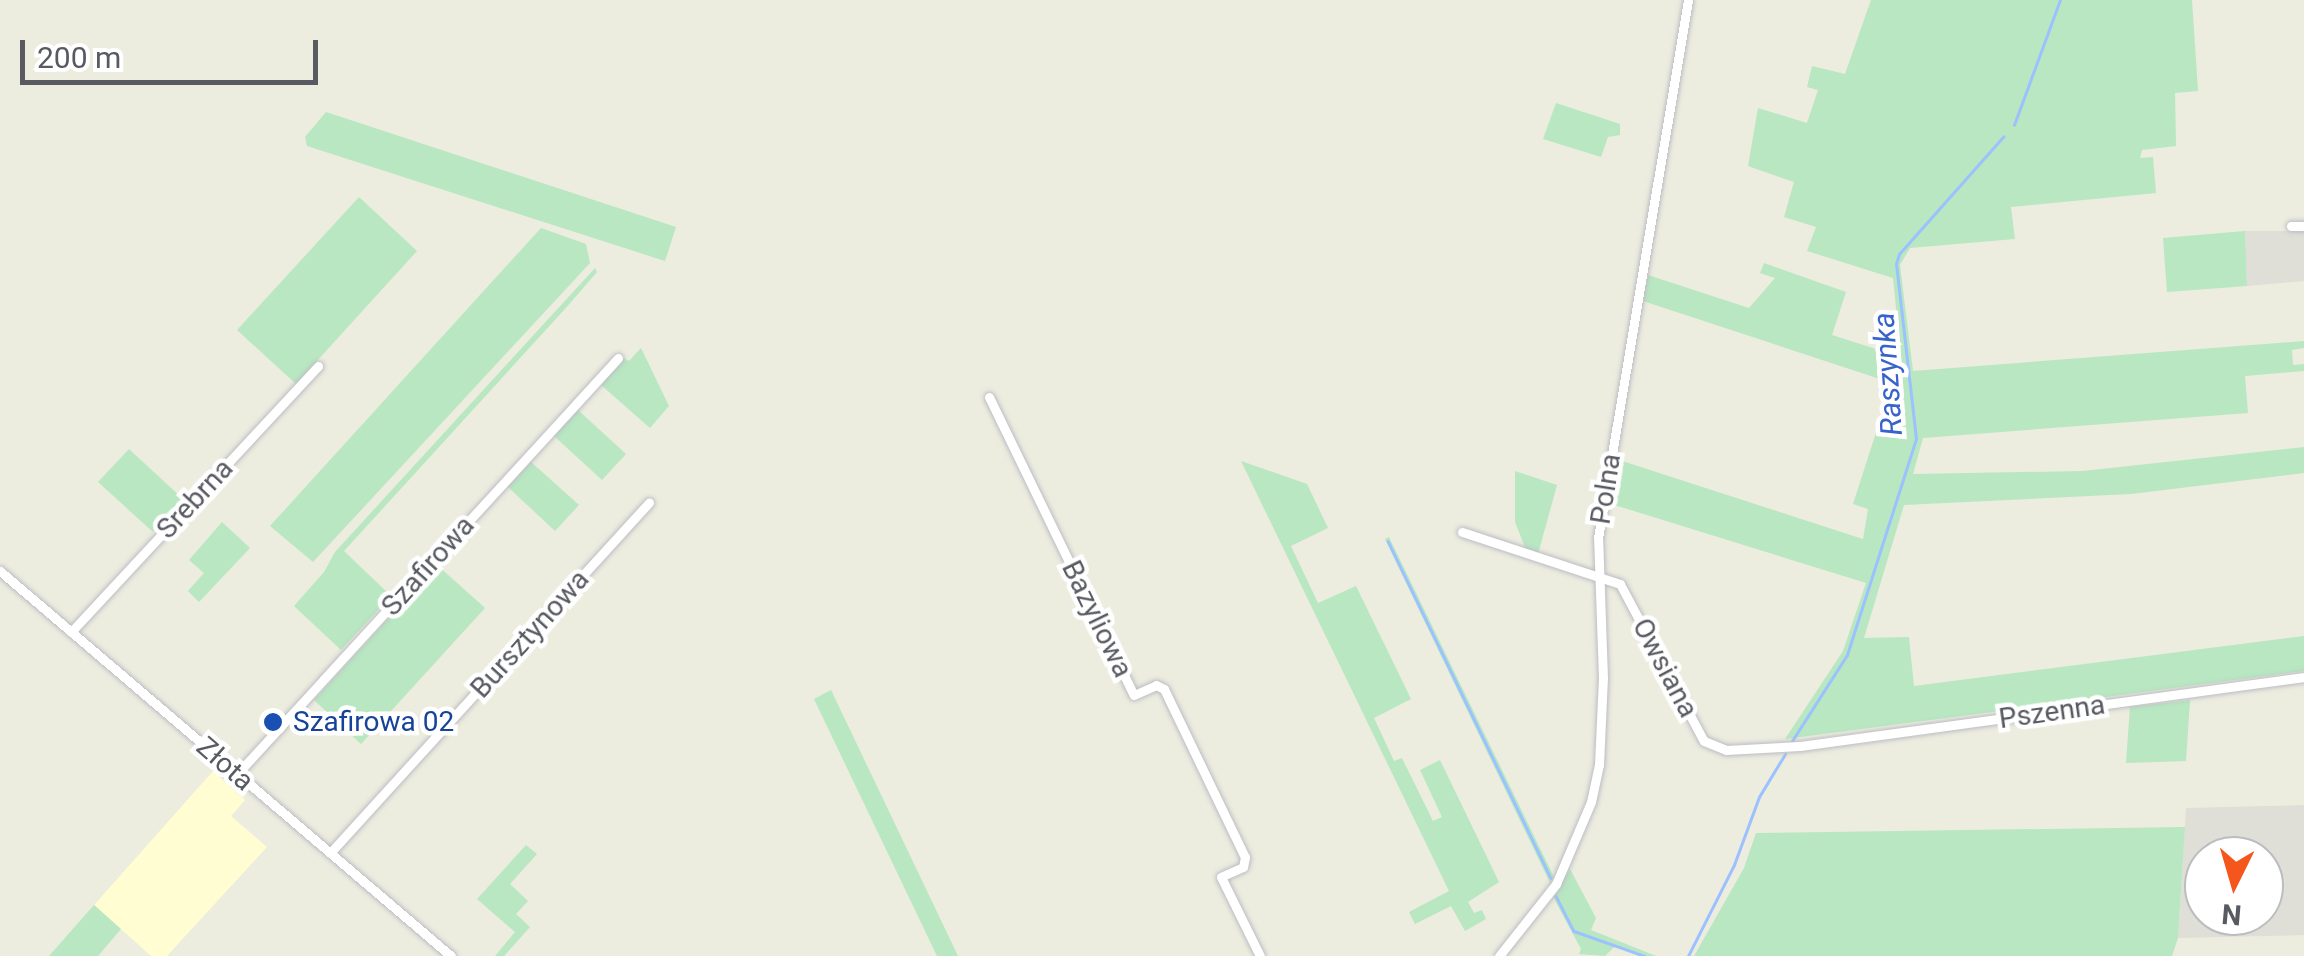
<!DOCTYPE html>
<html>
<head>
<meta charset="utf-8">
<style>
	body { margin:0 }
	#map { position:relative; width:2304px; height:956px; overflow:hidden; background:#ececdf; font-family:Roboto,sans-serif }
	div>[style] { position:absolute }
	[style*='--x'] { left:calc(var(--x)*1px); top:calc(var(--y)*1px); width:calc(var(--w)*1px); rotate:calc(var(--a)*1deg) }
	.commercial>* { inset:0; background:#fffdd1 }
	.industrial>* { inset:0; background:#dfdfd7 }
	.green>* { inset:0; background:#b8e7c1 }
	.stream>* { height:2.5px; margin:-1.25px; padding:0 1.25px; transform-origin:1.25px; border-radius:1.25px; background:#9cc1ff }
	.roads { filter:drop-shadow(0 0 2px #bcbdc4) drop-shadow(0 0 2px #bcbdc4) }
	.minor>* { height:9px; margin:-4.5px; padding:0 4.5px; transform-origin:4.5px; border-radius:4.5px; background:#fff }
	.dots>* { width:28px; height:28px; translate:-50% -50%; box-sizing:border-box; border:5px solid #fff; border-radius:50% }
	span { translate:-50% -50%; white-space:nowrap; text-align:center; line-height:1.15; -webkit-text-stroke:9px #fff; paint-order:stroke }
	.street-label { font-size:28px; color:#585a61 }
	.transit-label { font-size:28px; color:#164399 }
	.left { translate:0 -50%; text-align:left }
	.water-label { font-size:30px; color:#3763ca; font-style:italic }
	.north { position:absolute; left:2184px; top:836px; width:100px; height:100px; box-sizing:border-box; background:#fff; border:2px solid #bcbdc0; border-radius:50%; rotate:185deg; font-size:28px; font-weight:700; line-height:40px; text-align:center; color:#585a61 }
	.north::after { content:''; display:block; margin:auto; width:35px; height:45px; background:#f5561c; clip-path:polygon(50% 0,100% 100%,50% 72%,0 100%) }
	.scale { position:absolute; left:20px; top:40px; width:298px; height:45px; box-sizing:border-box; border:5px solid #585a61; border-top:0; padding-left:12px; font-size:30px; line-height:35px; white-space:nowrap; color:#585a61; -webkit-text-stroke:8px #fff; paint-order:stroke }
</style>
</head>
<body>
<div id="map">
	<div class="commercial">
		<div style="clip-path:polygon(213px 771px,245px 800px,231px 816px,267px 847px,167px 956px,151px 956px,94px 905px)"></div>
	</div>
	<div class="industrial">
		<div style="clip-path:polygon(2245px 231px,2304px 231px,2304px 281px,2247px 286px)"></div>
		<div style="clip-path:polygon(evenodd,2304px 805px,2304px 935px,2178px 938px,2186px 808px,2304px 805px,2204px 856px,2264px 856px,2264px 916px,2204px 916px,2204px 856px)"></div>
	</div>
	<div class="green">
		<div style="clip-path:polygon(1871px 0,2192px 0,2198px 91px,2175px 93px,2176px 146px,2142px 150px,2140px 158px,2153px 157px,2156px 193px,2011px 207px,2015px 239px,1910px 248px,1900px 265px,1913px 371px,2304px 341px,2304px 348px,2292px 350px,2293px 365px,2304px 364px,2304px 371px,2245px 376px,2248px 413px,1923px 438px,1913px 474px,2083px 471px,2304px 447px,2304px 473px,2131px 494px,1904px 505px,1864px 638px,1909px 637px,1914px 686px,2304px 636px,2304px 671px,1785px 739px,1843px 651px,1866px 583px,1608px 503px,1616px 459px,1863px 539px,1868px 509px,1853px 504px,1892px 383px,1643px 301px,1648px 275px,1749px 308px,1775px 278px,1760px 273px,1764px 263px,1846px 292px,1832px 335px,1901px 357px,1893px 278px,1807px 251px,1816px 227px,1784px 217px,1794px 182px,1748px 166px,1758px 108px,1807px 123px,1818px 90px,1807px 87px,1812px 66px,1845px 74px)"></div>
		<div style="clip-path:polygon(1556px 103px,1620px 124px,1620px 135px,1608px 137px,1601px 157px,1543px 139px)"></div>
		<div style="clip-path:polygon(326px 112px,676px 227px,665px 261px,307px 146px,305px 137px)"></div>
		<div style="clip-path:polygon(359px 197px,417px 251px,296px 384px,237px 330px)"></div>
		<div style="clip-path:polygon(541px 228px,586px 244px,590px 263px,313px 562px,270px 526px)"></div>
		<div style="clip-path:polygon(2245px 231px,2247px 286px,2167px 292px,2163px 238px)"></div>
		<div style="clip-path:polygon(595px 268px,597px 272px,564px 310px,344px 551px,391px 596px,341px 650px,294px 606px,324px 572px,335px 552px)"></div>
		<div style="clip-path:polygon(641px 348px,669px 406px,650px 428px,601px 385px,624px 358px,629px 361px)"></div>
		<div style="clip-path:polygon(578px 410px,626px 454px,602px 480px,554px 436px)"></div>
		<div style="clip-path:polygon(129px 449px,183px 499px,153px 532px,98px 482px)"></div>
		<div style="clip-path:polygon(1241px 461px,1307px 484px,1328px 528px,1291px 546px,1318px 603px,1356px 586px,1411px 699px,1374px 718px,1394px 761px,1402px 758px,1433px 821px,1442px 817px,1420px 770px,1440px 760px,1499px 882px,1468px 902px,1474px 913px,1482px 910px,1486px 919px,1465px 931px,1451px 906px,1415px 924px,1409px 912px,1449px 891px)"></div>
		<div style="clip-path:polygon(531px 462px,579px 505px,555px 531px,508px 487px)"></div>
		<div style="clip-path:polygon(1515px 471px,1557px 485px,1538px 554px,1526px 550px,1515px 522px)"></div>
		<div style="clip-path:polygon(222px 522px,250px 548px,199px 602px,188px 591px,204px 573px,189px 560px)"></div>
		<div style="clip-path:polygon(1389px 537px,1554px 877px,1550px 883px,1385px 539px)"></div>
		<div style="clip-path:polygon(437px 565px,485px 608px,361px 744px,314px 700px)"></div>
		<div style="clip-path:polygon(831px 690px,958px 956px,937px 956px,814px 699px)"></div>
		<div style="clip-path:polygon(2190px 700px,2186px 761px,2126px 763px,2130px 707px)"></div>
		<div style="clip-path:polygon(2185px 827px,2178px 938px,2172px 956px,1694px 956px,1744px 868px,1756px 833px)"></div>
		<div style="clip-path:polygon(526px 845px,537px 854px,510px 884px,528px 901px,516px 914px,530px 927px,504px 956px,495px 956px,515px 932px,477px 899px)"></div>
		<div style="clip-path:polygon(1570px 869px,1596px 918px,1591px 930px,1656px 956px,1639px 956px,1615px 946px,1605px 956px,1579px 954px,1581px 949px,1552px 895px)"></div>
		<div style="clip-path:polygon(94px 905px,121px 929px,98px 956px,49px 956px)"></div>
	</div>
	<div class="stream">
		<div style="--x:2014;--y:125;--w:133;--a:-69.8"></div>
		<div style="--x:1388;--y:541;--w:374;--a:64.2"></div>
		<div style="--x:1792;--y:741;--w:102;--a:-57.4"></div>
		<div style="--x:1847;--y:655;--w:227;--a:-72.3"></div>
		<div style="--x:1916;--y:439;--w:176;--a:-96.5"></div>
		<div style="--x:1896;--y:264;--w:10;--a:-73"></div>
		<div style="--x:1899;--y:254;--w:157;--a:-48.4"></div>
		<div style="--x:1556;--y:896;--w:39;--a:63"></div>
		<div style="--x:1574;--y:931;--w:75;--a:19.4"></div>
		<div style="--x:1688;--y:956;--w:102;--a:-63.2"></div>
		<div style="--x:1734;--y:865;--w:72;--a:-69.8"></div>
		<div style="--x:1759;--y:797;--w:50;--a:-58.8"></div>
	</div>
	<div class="roads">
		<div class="minor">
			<div style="--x:2291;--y:226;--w:13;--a:0"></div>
			<div style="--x:989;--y:397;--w:331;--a:64.1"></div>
			<div style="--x:1134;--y:695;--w:24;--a:-24"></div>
			<div style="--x:1156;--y:685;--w:9;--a:27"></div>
			<div style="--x:1164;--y:689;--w:187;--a:64.3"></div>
			<div style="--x:1245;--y:857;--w:10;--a:101"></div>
			<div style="--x:1243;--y:867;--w:24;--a:156"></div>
			<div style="--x:1221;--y:877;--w:88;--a:63.7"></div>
			<div style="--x:1462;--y:532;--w:166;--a:18.2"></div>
			<div style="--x:1620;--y:584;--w:178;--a:61.9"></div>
			<div style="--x:1704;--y:741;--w:24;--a:22"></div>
			<div style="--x:1726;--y:750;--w:74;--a:-3.1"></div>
			<div style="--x:1800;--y:746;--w:509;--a:-7.8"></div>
			<div style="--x:0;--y:571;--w:593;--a:40.49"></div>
			<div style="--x:71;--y:632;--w:363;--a:-47.1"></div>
			<div style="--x:237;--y:774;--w:564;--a:-47.51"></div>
			<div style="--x:330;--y:853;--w:474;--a:-47.7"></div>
			<div style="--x:1499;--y:956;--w:92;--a:-51.6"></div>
			<div style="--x:1556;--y:884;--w:89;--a:-66.9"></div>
			<div style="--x:1591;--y:802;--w:38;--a:-78"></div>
			<div style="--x:1599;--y:765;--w:87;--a:-87.4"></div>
			<div style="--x:1603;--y:678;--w:140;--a:-92"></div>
			<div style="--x:1598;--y:538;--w:545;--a:-80.5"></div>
		</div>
	</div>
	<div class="dots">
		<div style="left:273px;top:722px;background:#1a4fb4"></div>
	</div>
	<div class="street-label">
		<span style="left:1606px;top:489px;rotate:-81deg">Polna</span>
		<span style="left:195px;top:499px;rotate:-47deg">Srebrna</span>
		<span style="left:428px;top:566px;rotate:-48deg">Szafirowa</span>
		<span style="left:1097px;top:619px;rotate:64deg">Bazyliowa</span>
		<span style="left:530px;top:634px;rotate:-48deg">Bursztynowa</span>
		<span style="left:1665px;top:668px;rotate:62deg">Owsiana</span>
		<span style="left:2052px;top:712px;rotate:-8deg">Pszenna</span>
		<span style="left:225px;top:764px;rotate:41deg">Złota</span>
	</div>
	<div class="transit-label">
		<span class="left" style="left:293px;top:722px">Szafirowa 02</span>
	</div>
	<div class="water-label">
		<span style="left:1888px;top:374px;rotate:-94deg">Raszynka</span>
	</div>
	<div class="north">N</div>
	<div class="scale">200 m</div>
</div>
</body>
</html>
